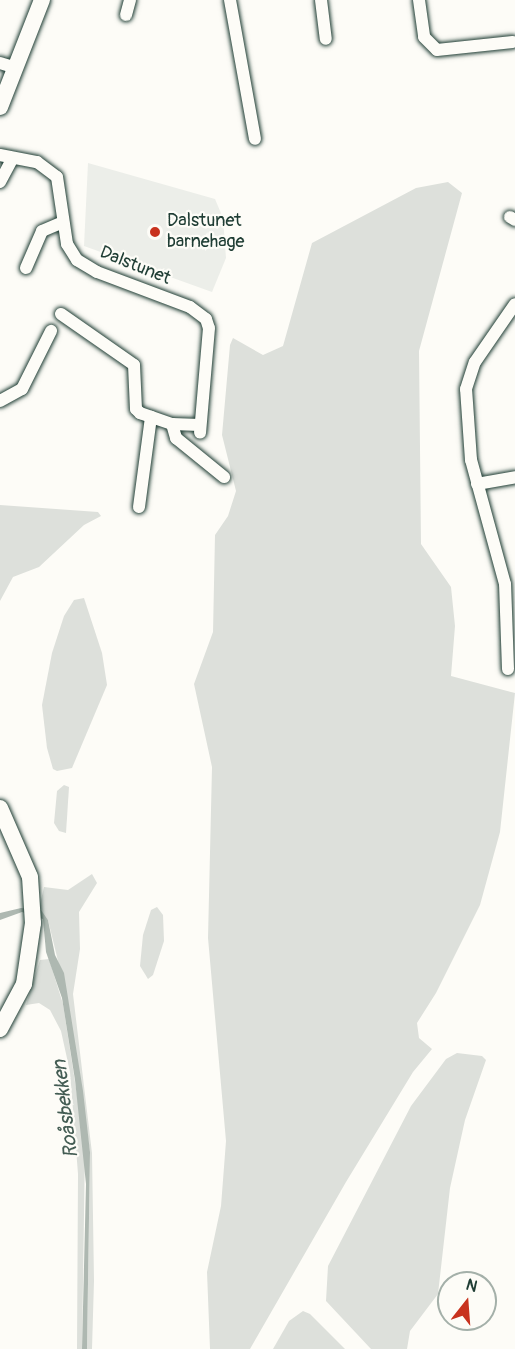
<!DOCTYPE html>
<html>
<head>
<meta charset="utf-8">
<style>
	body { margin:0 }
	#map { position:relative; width:515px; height:1349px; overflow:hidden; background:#fdfcf7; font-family:Pangolin,sans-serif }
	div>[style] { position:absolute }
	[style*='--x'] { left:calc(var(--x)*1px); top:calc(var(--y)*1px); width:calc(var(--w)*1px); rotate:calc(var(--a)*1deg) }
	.built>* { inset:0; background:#eceee9 }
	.green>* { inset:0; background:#dde0db }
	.water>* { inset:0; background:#aeb8b1 }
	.roads { filter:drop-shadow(0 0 2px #1f3d34) drop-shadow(0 0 2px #1f3d34) }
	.minor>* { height:12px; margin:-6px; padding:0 6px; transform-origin:6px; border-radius:6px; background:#fdfcf7 }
	.secondary>* { height:16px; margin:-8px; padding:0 8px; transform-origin:8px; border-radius:8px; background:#fdfcf7 }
	.dots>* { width:16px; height:16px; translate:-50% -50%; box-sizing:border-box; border:3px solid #fdfcf7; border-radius:50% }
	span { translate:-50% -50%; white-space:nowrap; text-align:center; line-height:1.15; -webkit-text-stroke:4.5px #fdfcf7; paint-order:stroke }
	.poi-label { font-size:18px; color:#1f3d34 }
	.left { translate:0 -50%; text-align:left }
	.street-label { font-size:18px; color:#1f3d34 }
	.water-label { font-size:20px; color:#435c53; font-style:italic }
	.north { position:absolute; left:437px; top:1271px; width:60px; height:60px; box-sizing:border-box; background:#fdfcf7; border:2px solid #a4b0a9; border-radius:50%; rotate:17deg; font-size:16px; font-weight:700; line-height:24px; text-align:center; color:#1f3d34 }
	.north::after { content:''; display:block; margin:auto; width:21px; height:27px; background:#c8321e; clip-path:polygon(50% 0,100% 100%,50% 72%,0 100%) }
</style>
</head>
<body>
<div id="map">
	<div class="built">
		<div style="clip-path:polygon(88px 163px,215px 199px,223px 218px,226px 258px,212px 292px,84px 246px)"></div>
	</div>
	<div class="green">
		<div style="clip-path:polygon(448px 182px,462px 193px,419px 351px,421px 544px,451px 587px,455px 626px,451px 676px,515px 693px,500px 832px,480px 905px,436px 993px,417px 1023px,419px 1038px,432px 1049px,413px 1072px,346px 1182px,250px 1349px,210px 1349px,207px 1272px,221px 1206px,226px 1141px,208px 938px,212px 767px,194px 684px,213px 632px,215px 535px,228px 516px,236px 491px,222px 435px,230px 345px,233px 338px,263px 355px,283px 346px,312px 243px,416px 188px)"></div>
		<div style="clip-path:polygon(0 505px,98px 512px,101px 516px,84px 525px,39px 567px,13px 577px,0 601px)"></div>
		<div style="clip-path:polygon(84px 598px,102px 653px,107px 685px,72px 768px,57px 771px,53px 769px,47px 748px,42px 705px,52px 653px,64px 616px,74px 600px)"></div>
		<div style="clip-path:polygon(64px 785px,69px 787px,66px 833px,59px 831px,54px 823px,57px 791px)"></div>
		<div style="clip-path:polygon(92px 874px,97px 883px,79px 912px,80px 949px,73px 994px,92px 1153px,94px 1281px,92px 1349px,87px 1349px,90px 1152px,68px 1002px,48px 920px,39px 909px,44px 887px,68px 890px)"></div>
		<div style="clip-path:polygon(157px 907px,163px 915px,164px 941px,153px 975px,148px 979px,140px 966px,143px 935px,151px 910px)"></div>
		<div style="clip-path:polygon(49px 959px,63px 1004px,85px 1147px,82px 1349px,77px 1349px,78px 1174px,70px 1072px,61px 1031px,50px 1010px,39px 1003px,26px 1005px,40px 960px)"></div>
		<div style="clip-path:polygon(457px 1053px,482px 1056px,486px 1060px,465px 1120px,450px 1188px,438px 1294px,410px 1331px,407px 1349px,371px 1349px,326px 1301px,328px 1266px,411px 1106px,446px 1059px)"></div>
		<div style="clip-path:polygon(303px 1311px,310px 1314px,345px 1349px,273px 1349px,289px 1321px)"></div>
	</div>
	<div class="water">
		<div style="clip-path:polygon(21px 908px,41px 910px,48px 920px,55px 955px,64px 973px,83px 1091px,90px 1152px,87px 1349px,82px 1349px,86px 1184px,75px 1080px,62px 998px,46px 952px,43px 919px,22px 912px,0 920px,0 913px)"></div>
	</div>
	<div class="roads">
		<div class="minor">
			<div style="--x:230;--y:0;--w:141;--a:79.8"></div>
			<div style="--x:321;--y:0;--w:39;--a:83"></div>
			<div style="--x:419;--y:0;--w:37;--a:82"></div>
			<div style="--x:424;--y:37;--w:18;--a:45"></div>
			<div style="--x:437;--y:50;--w:76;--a:-6"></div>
			<div style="--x:126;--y:15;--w:16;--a:-75"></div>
			<div style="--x:0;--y:63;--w:17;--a:17"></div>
			<div style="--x:0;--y:155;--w:38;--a:11"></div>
			<div style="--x:37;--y:162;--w:25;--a:37"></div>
			<div style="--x:57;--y:177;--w:68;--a:81.5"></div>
			<div style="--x:67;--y:244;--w:19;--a:58"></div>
			<div style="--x:77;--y:260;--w:23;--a:31"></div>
			<div style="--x:97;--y:272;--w:99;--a:20.6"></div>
			<div style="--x:190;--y:307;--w:20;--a:37"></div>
			<div style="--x:206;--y:319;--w:9;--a:72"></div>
			<div style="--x:209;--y:328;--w:105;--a:94.9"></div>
			<div style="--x:0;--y:182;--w:27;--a:-62"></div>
			<div style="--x:510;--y:217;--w:6;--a:31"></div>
			<div style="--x:26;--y:268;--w:40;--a:-66.6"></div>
			<div style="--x:42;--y:231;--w:23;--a:-23"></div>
			<div style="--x:61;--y:314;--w:89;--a:34.9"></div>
			<div style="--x:134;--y:365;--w:44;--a:87.4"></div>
			<div style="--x:136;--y:409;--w:6;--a:45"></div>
			<div style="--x:140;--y:413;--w:34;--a:19"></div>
			<div style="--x:172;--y:424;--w:28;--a:2"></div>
			<div style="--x:0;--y:401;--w:25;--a:-29"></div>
			<div style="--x:22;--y:389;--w:65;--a:-63.4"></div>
			<div style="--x:172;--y:424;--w:15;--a:74"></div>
			<div style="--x:176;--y:438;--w:62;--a:39.1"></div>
			<div style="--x:477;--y:484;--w:39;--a:-10"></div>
			<div style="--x:139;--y:507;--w:91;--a:-82.4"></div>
			<div style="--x:508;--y:669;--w:85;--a:-92"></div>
			<div style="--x:505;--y:584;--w:129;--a:-105.3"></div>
			<div style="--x:471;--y:460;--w:71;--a:-94"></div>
			<div style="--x:466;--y:389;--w:28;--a:-72"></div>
			<div style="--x:475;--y:362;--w:70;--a:-55.4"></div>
		</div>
		<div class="secondary">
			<div style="--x:0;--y:107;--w:115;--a:-68.6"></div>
			<div style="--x:0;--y:808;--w:75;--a:66.5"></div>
			<div style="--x:30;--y:877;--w:46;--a:86.3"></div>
			<div style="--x:33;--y:923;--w:62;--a:98.4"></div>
			<div style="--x:24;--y:984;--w:51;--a:118.1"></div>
		</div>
	</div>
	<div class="dots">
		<div style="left:155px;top:232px;background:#c8321e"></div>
	</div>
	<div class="poi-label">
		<span class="left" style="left:167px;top:232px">Dalstunet<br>barnehage</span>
	</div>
	<div class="street-label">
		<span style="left:135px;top:266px;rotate:22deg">Dalstunet</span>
	</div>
	<div class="water-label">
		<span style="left:65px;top:1109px;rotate:-97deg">Roåsbekken</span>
	</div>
	<div class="north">N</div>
</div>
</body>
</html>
